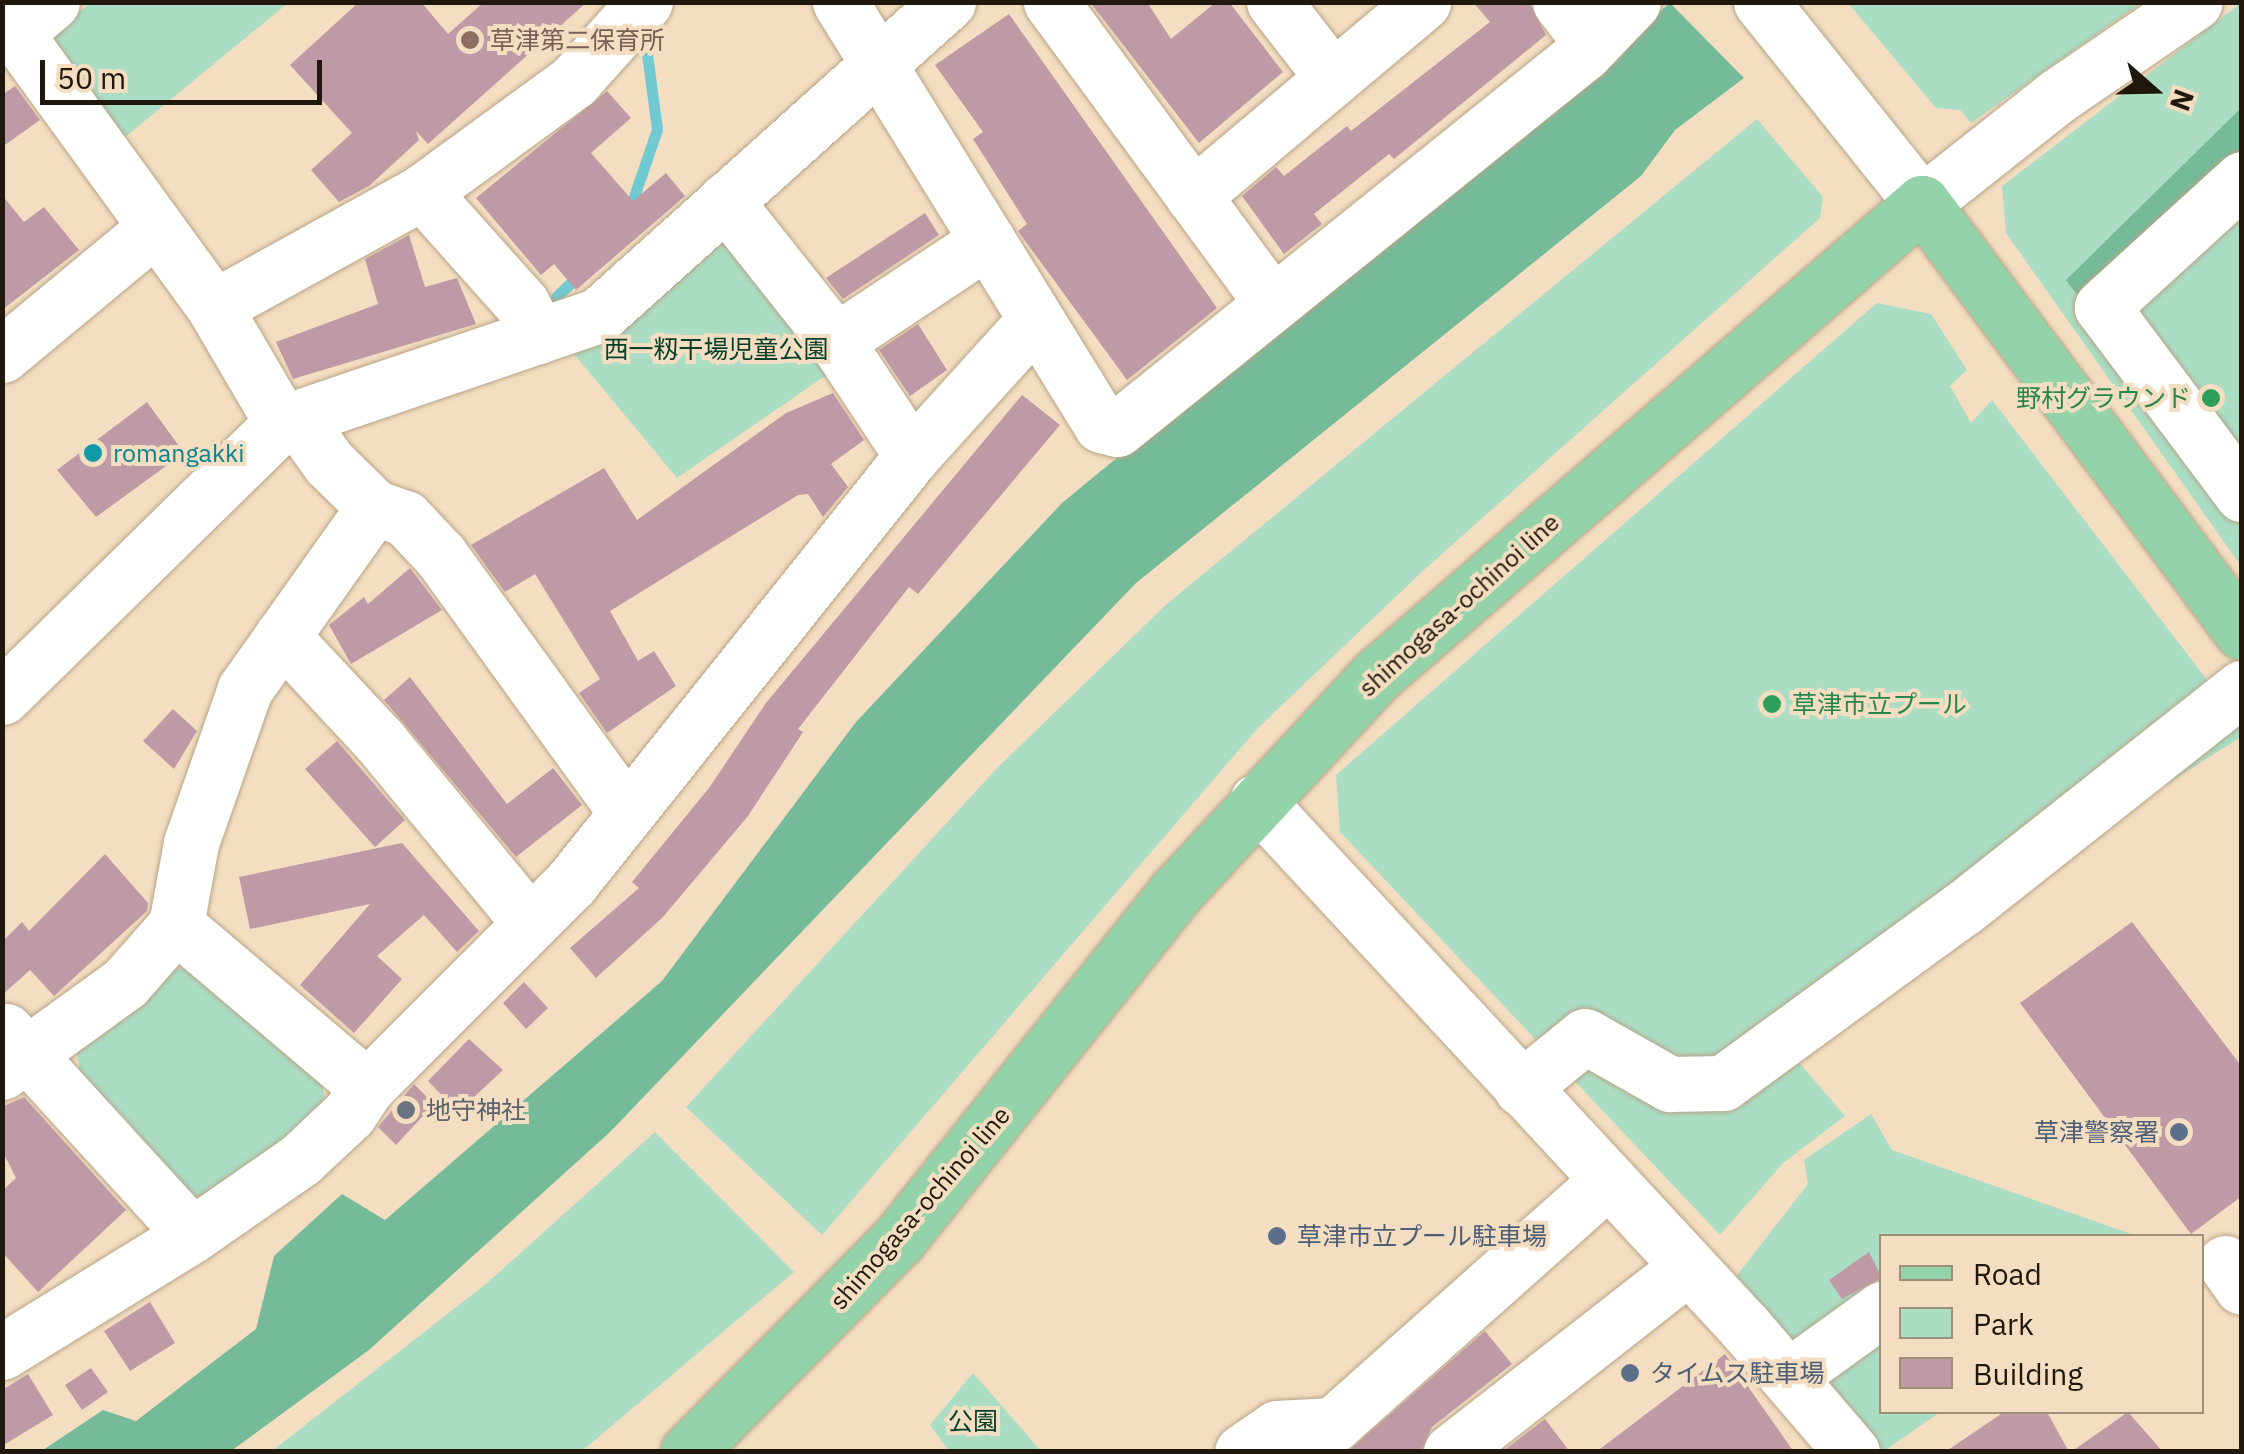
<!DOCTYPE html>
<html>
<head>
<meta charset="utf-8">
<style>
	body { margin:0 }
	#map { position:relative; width:2244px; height:1454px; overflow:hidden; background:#f4dec1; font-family:"IBM Plex Sans","Noto Sans JP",sans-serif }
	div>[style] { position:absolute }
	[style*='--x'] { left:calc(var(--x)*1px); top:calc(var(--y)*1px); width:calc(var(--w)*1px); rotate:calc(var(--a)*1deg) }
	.green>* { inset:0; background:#aaddc4 }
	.forest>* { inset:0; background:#75bb9a }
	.stream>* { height:11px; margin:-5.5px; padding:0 5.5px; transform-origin:5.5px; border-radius:5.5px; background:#71c9d4 }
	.building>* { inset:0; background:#be9aa7 }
	.roads { filter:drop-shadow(0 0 2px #b8a387) drop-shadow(0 0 2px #b8a387) }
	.minor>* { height:55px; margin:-27.5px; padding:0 27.5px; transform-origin:27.5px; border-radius:27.5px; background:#fff }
	.major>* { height:55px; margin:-27.5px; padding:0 27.5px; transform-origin:27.5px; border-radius:27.5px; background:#94d2a9 }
	.dots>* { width:28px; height:28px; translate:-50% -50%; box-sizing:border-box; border:5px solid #f4dec1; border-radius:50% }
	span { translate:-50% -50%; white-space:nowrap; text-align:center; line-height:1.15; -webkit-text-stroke:8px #f4dec1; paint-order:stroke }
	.education-label { font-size:25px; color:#785e54 }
	.left { translate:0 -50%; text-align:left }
	.park-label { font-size:25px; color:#013f2a }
	.leisure-label { font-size:25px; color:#27864d }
	.right { translate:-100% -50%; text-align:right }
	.culture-label { font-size:25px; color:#0d838f }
	.street-label { font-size:25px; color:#20180d }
	.worship-label { font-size:25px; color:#5b616d }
	.service-label { font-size:25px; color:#4e5e75 }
	.frame { position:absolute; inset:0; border:5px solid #20180d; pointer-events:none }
	.legend { position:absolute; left:1879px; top:1234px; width:325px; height:180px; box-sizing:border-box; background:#f4dec1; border:2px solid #9f8f79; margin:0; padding:12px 18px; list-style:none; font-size:30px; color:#20180d }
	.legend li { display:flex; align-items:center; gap:20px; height:50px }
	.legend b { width:50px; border:2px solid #9f8f79 }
	.north { position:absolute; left:2104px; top:40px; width:100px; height:100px; -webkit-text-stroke:8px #f4dec1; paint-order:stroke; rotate:110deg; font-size:28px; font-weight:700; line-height:40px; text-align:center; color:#20180d }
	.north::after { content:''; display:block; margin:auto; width:35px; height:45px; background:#20180d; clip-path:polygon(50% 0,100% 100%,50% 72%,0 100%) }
	.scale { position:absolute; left:40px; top:60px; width:282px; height:45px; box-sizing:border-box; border:5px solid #20180d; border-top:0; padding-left:12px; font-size:30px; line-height:35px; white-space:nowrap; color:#20180d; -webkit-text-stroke:8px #f4dec1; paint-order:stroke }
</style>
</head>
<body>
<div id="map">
	<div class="green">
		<div style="clip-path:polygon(90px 3px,288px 3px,124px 138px,49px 37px)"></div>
		<div style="clip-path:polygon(1848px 3px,2141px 3px,1971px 123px,1960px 110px,1936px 108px)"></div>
		<div style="clip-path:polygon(2241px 3px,2241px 566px,2006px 233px,2002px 186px)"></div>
		<div style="clip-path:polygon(1757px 119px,1823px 197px,1820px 218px,1425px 569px,1257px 729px,822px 1235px,686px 1107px,998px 767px,1168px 603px)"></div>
		<div style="clip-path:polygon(716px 239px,745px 242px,838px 367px,677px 478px,574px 354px,578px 344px)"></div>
		<div style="clip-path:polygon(1877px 303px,1931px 314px,1967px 370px,1950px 386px,1971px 423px,1992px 400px,2241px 724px,2241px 737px,2074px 843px,1797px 1060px,1845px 1116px,1783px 1163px,1720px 1235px,1340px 832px,1336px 775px)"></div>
		<div style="clip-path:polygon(198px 967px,321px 1075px,326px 1109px,207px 1198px,176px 1193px,82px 1085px,77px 1053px,160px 970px)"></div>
		<div style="clip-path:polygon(1871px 1114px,1892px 1150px,2137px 1236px,1882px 1236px,1882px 1412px,1940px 1412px,1884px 1451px,1735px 1278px,1808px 1184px,1804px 1160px)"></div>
		<div style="clip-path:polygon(655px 1132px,794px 1272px,582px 1451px,272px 1451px,487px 1283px)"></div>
		<div style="clip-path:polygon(973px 1373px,1041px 1451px,949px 1451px,930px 1425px)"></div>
	</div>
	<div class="forest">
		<div style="clip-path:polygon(1670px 3px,1744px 78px,1675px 130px,1641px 176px,1136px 583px,610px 1132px,369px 1350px,231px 1451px,40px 1452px,103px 1410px,136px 1421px,256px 1329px,274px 1256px,342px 1194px,385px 1220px,662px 981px,856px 722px,1062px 503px)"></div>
		<div style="clip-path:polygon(2241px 108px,2241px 168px,2086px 307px,2066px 280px)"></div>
	</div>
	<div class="stream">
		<div style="--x:629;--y:211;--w:87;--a:-71.1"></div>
		<div style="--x:657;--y:129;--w:99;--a:-97.6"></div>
		<div style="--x:556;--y:297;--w:35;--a:-44"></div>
	</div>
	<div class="building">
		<div style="clip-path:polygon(359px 2px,421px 2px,448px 34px,484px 2px,587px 2px,428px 144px,416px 131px,419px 140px,369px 186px,339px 202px,311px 170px,352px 133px,290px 65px)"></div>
		<div style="clip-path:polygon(1090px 2px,1147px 2px,1171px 39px,1216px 2px,1229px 2px,1283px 72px,1199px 143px)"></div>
		<div style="clip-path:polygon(1473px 2px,1529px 2px,1546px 35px,1394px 159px,1389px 154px,1314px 214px,1322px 224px,1284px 254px,1242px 196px,1276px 167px,1284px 176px,1347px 126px,1351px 131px,1490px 22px)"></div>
		<div style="clip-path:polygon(1009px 14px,1217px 308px,1127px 380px,1018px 231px,1027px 224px,973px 139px,983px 132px,935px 65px)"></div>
		<div style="clip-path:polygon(15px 86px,40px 120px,2px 147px,2px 95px)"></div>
		<div style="clip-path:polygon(607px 91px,631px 118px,591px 153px,633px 201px,666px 173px,685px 196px,576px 290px,554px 264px,541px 275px,476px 198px)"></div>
		<div style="clip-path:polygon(2px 195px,24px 222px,44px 207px,79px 250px,2px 310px)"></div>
		<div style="clip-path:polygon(925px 213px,939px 235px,843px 299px,826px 278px)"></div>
		<div style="clip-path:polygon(409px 235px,425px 287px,457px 278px,476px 324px,293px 379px,276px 342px,378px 304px,365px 259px)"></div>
		<div style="clip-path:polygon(918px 324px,947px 370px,910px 396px,879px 350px)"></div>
		<div style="clip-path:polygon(833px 393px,864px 440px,831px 464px,848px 487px,823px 517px,808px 494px,798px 495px,610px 611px,638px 661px,654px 651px,676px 686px,607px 733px,579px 693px,600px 679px,535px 574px,505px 592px,471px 545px,604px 468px,637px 520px,786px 413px)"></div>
		<div style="clip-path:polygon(1022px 395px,1060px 425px,918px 594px,909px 587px,798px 729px,803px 732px,748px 816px,663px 917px,596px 978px,570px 948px,639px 888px,632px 882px,709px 788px,766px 703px)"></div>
		<div style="clip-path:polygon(147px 402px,184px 453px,96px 517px,57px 470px)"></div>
		<div style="clip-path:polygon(410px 568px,442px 610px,351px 664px,329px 625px,364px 597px,368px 604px)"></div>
		<div style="clip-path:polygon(410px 677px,507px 804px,553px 768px,582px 805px,516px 857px,384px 700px)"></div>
		<div style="clip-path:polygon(173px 709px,197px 731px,174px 769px,143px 741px)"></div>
		<div style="clip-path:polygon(337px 741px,405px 820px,375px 847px,305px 769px)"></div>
		<div style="clip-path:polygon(402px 843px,479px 931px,457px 952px,424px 915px,377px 956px,402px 979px,354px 1033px,300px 985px,370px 904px,250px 929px,239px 877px)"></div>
		<div style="clip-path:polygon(105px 854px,148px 903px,147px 911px,54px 996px,30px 970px,2px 995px,2px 942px,22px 922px,29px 931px)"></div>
		<div style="clip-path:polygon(2132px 922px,2242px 1067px,2242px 1196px,2191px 1234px,2020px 1003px)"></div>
		<div style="clip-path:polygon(524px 982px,548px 1008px,526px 1029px,503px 1003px)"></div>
		<div style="clip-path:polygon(469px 1039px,503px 1070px,458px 1112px,428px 1081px)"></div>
		<div style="clip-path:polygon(414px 1084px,434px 1104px,396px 1145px,378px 1127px)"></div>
		<div style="clip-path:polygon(24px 1097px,126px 1210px,38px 1292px,2px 1252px,2px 1191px,16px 1178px,2px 1150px,2px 1107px)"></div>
		<div style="clip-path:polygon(1869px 1252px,1882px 1278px,1842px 1299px,1829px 1280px)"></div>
		<div style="clip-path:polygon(150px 1302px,175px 1343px,130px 1371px,104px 1331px)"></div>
		<div style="clip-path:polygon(1485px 1331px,1512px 1364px,1432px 1427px,1421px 1452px,1347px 1452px)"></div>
		<div style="clip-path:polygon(1725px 1354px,1794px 1452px,1596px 1452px)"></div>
		<div style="clip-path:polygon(91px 1368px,108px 1392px,82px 1410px,65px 1385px)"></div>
		<div style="clip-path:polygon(28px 1374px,53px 1415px,2px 1446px,2px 1390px)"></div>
		<div style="clip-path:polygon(2004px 1412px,2047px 1412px,2069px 1452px,1945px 1452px)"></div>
		<div style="clip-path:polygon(2128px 1412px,2163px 1452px,2071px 1452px)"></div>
		<div style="clip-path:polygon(1545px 1419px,1570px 1452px,1502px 1452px)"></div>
	</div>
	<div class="roads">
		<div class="minor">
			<div style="--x:840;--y:2;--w:497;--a:58.3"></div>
			<div style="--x:1101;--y:425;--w:16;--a:14"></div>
			<div style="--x:1117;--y:429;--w:601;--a:-38.85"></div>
			<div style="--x:1585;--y:52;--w:69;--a:-46.2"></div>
			<div style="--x:1051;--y:2;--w:373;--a:53.7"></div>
			<div style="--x:1274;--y:2;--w:96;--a:52.2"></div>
			<div style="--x:1560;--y:2;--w:53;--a:52.7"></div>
			<div style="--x:1761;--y:2;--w:258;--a:51.3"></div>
			<div style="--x:1922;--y:203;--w:171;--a:-38.3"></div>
			<div style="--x:2056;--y:97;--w:168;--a:-34.4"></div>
			<div style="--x:2;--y:15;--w:361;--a:54"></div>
			<div style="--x:214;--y:307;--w:134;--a:59.6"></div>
			<div style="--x:17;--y:32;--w:46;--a:-40.6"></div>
			<div style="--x:2242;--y:179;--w:190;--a:137.6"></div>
			<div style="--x:2102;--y:307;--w:234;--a:53.2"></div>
			<div style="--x:422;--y:192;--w:150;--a:48.2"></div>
			<div style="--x:522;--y:304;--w:36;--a:63"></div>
			<div style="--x:1193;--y:196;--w:301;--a:-40.1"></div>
			<div style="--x:725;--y:201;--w:179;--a:51.6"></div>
			<div style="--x:836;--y:341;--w:138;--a:56.5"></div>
			<div style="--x:214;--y:307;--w:238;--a:-28.9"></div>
			<div style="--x:422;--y:192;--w:188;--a:-36.1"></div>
			<div style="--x:574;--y:81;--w:106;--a:-48.1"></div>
			<div style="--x:836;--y:341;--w:182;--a:-33.6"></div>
			<div style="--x:2;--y:355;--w:199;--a:-39.7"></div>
			<div style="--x:297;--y:418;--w:55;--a:54.6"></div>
			<div style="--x:329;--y:463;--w:63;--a:44.4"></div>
			<div style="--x:374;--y:507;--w:33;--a:20"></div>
			<div style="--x:405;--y:518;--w:51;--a:46.6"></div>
			<div style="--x:440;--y:555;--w:317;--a:54.1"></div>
			<div style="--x:282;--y:636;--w:142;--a:47"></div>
			<div style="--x:379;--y:740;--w:237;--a:50.5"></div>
			<div style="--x:2;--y:697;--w:392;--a:-44.4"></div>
			<div style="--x:282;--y:423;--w:335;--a:-18.8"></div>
			<div style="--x:599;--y:315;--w:469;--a:-41.9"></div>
			<div style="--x:1257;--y:801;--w:716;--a:47.15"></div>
			<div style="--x:1744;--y:1326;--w:166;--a:49.4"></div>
			<div style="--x:176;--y:925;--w:250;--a:40.3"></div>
			<div style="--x:6;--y:1031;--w:276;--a:47.6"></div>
			<div style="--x:2;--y:1072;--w:152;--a:-35.9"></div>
			<div style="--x:125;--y:983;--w:77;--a:-48.7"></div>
			<div style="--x:176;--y:925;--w:83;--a:-79.6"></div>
			<div style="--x:191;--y:843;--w:163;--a:-70.7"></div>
			<div style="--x:245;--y:689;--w:223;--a:-54.7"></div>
			<div style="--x:1521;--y:1088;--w:82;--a:-39.1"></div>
			<div style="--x:1585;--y:1036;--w:98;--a:29.5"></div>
			<div style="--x:1670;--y:1084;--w:53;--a:-1.1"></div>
			<div style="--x:1723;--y:1083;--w:296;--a:-36.1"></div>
			<div style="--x:1962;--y:909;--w:357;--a:-38.3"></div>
			<div style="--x:2225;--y:1263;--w:29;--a:55"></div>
			<div style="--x:2;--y:1352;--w:223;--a:-31.6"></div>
			<div style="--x:192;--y:1235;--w:131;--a:-34.8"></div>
			<div style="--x:300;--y:1160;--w:67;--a:-43.2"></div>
			<div style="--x:349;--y:1114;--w:32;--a:-56"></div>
			<div style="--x:367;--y:1087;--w:288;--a:-45"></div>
			<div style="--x:571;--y:883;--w:546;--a:-51.39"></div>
			<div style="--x:912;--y:456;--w:183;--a:-47.9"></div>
			<div style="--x:1789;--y:1376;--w:115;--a:-35.8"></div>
			<div style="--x:1242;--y:1452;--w:42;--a:-34.4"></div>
			<div style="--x:1277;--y:1428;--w:56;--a:-3.1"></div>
			<div style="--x:1333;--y:1425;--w:365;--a:-41.7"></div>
			<div style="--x:1451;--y:1452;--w:301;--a:-38"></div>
		</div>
		<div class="major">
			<div style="--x:688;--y:1452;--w:298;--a:-45.3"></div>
			<div style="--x:898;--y:1240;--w:444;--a:-51.4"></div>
			<div style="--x:1175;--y:893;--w:297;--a:-47.2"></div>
			<div style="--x:1377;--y:675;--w:721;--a:-40.89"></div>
			<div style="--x:1922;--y:203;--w:535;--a:53.28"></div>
		</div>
	</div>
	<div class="dots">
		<div style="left:470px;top:40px;background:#8d6e63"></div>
		<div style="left:2211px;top:398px;background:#2e9e5b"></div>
		<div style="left:93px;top:453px;background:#0f9aa8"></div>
		<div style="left:1772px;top:704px;background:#2e9e5b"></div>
		<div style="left:406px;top:1110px;background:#6b7280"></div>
		<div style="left:2179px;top:1132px;background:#5c6f8a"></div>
		<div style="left:1277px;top:1236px;background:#5c6f8a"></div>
		<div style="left:1630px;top:1373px;background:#5c6f8a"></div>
	</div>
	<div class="education-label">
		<span class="left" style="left:490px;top:40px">草津第二保育所</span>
	</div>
	<div class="park-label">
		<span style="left:716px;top:349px">西一籾干場児童公園</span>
		<span style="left:973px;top:1421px">公園</span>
	</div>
	<div class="leisure-label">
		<span class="right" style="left:2191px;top:398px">野村グラウンド</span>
		<span class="left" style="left:1792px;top:704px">草津市立プール</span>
	</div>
	<div class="culture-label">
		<span class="left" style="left:113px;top:453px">romangakki</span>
	</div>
	<div class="street-label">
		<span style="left:1459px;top:605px;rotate:-42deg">shimogasa-ochinoi line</span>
		<span style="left:920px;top:1208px;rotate:-49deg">shimogasa-ochinoi line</span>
	</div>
	<div class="worship-label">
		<span class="left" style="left:426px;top:1110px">地守神社</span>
	</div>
	<div class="service-label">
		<span class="right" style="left:2159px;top:1132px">草津警察署</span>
		<span class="left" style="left:1297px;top:1236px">草津市立プール駐車場</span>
		<span class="left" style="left:1650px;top:1373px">タイムス駐車場</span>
	</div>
	<div class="frame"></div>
	<ul class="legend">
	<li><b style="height:12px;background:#94d2a9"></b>Road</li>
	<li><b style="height:28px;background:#aaddc4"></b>Park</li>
	<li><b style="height:28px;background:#be9aa7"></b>Building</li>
	</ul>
	<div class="north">N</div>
	<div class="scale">50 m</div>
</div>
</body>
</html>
